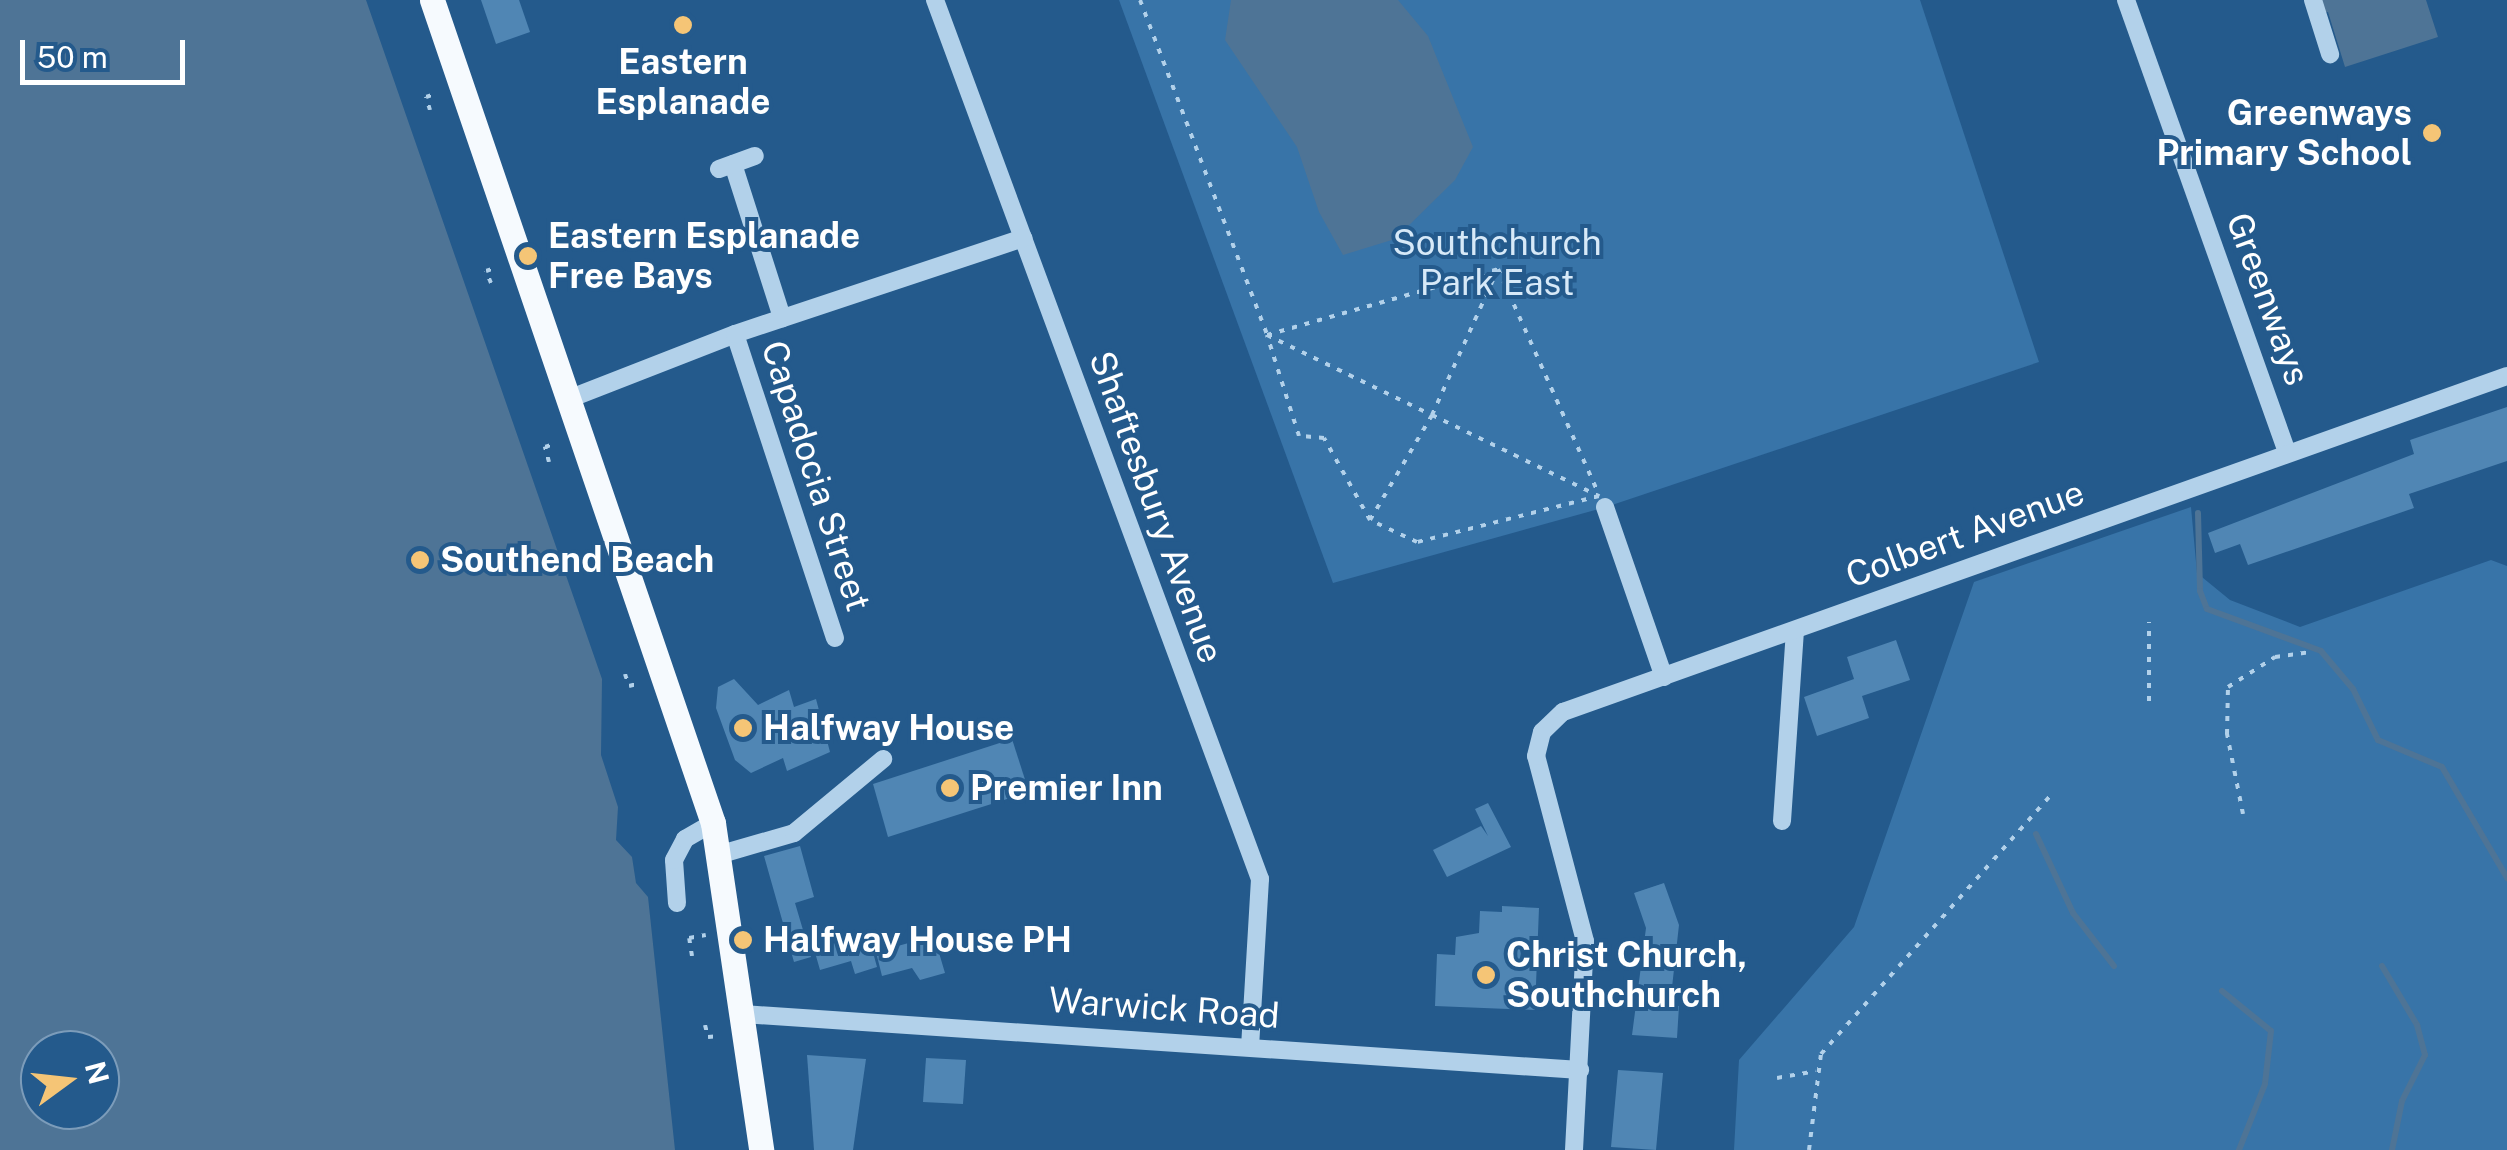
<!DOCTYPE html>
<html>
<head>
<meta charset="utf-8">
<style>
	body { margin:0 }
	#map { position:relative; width:2507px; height:1150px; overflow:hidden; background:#245a8c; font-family:"Public Sans",sans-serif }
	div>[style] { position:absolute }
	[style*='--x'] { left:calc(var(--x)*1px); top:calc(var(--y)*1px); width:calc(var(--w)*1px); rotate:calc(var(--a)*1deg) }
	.green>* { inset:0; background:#3874a8 }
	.water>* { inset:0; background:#4e7496 }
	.stream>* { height:6px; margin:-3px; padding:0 3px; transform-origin:3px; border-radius:3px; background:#4e7496 }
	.building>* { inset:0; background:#5086b4 }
	.path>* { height:4px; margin-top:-2px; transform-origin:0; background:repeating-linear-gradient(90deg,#b2d1ea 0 5px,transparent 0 13px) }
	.minor>* { height:18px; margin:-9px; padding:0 9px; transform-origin:9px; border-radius:9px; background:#b2d1ea }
	.major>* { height:25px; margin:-12.5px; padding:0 12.5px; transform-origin:12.5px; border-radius:12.5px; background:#f6fafe }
	.dots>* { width:28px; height:28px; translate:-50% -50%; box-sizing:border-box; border:5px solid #245a8c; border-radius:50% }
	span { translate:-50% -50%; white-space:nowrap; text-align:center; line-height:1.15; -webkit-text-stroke:8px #245a8c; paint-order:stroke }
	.poi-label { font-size:35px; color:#fff; font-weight:700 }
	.right { translate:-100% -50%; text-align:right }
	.left { translate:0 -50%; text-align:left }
	.park-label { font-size:35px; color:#d7e9f8 }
	.street-label { font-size:35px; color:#fff }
	.north { position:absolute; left:20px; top:1030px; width:100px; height:100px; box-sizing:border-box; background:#245a8c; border:2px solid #7c9cba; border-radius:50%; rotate:75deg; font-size:28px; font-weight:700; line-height:40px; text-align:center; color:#fff }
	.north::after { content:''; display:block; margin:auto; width:35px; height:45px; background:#f5c576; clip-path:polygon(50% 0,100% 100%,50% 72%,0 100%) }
	.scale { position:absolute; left:20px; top:40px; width:165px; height:45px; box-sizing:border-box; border:5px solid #fff; border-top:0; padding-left:12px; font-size:30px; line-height:35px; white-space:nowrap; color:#fff; -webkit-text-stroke:8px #245a8c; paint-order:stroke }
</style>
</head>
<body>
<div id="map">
	<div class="green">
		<div style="clip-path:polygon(1119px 0,1920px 0,2039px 362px,1606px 507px,1333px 583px)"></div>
		<div style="clip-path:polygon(2191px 507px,2197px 573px,2230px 600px,2300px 627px,2491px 560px,2507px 566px,2507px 1150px,1734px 1150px,1739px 1060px,1854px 927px,1974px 582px)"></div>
	</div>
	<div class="water">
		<div style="clip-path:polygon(evenodd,0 0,366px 0,602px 679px,601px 755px,618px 807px,616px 840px,632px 857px,636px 883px,648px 897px,675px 1150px,0 1150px,0 0,40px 1050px,100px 1050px,100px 1110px,40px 1110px,40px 1050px)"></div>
		<div style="clip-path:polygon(1231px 0,1398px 0,1428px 36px,1473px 147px,1455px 180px,1395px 239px,1343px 255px,1319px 212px,1297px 147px,1225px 40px)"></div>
		<div style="clip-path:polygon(2317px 0,2426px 0,2438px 37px,2345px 67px,2328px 12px,2321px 13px)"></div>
	</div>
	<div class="stream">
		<div style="--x:2198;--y:513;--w:78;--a:88.5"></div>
		<div style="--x:2200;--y:591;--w:19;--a:69"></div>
		<div style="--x:2207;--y:609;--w:121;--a:20.2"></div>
		<div style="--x:2321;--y:651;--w:50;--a:49.9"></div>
		<div style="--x:2353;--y:689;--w:57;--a:63.9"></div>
		<div style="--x:2378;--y:740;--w:69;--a:22.9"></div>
		<div style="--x:2442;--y:767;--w:129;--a:59.6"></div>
		<div style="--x:2036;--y:834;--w:87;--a:64.9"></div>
		<div style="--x:2073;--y:913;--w:67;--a:52.3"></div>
		<div style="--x:2382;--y:966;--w:69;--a:59.3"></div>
		<div style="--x:2417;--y:1025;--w:31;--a:75"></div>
		<div style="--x:2425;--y:1055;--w:51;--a:116.6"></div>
		<div style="--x:2402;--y:1101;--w:50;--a:101.5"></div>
		<div style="--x:2222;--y:991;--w:63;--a:39.2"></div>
		<div style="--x:2271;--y:1031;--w:53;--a:96.5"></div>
		<div style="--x:2265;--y:1084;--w:71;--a:111.5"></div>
	</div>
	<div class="building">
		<div style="clip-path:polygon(481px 0,519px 0,530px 32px,496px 44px)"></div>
		<div style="clip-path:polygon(2507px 407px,2507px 461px,2409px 494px,2414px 508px,2248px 565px,2240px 544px,2215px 553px,2208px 533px,2414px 454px,2410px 440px)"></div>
		<div style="clip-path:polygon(1896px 640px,1910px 680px,1862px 696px,1869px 718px,1817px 736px,1804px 697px,1854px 679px,1847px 657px)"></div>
		<div style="clip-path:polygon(734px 679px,758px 705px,789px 690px,794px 707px,816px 699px,830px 752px,787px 771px,783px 758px,751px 773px,735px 760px,716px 708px,718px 687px)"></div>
		<div style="clip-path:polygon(1012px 739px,1029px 792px,888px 837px,873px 784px)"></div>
		<div style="clip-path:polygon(1488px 803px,1511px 847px,1447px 877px,1433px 850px,1481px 826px,1488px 836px,1475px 809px)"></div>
		<div style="clip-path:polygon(800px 846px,814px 897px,795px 903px,811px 957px,794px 962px,764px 856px)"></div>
		<div style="clip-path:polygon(1664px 883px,1679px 925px,1670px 1005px,1679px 1006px,1677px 1038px,1632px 1035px,1646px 928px,1634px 893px)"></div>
		<div style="clip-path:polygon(1502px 906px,1539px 908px,1535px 1010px,1435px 1006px,1437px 954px,1455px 955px,1456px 937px,1479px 933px,1480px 911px,1502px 912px)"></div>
		<div style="clip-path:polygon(868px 934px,877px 967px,855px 974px,851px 961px,820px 970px,814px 949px)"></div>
		<div style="clip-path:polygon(934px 936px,945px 973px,920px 980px,912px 968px,882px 976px,876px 952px)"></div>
		<div style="clip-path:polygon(807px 1055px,866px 1059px,853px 1150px,814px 1150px)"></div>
		<div style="clip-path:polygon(926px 1058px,966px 1060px,963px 1104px,923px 1102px)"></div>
		<div style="clip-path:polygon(1618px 1070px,1663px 1073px,1656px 1150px,1611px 1147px)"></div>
	</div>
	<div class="path">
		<div style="--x:1140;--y:0;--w:358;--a:69.2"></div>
		<div style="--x:1267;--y:335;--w:240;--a:-15.9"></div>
		<div style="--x:1498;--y:269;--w:242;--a:65.9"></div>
		<div style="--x:430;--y:110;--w:14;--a:-107"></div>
		<div style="--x:426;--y:97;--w:9;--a:-18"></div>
		<div style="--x:491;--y:283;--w:13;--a:-113"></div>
		<div style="--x:486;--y:271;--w:9;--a:-18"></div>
		<div style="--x:1267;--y:335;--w:183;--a:25.9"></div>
		<div style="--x:1432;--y:415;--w:186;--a:25.9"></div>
		<div style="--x:1599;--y:496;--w:188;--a:165.8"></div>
		<div style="--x:1417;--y:542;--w:52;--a:-154.9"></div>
		<div style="--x:1370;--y:520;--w:94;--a:-119.3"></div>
		<div style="--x:1324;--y:438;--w:25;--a:-175"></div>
		<div style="--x:1299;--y:436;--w:106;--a:-107.6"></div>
		<div style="--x:549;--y:462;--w:16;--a:-105"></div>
		<div style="--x:545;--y:447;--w:9;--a:-18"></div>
		<div style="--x:1370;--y:520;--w:122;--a:-59.4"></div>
		<div style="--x:1432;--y:415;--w:158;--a:-65.7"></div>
		<div style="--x:625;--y:674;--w:13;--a:72"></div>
		<div style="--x:629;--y:686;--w:8;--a:-14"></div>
		<div style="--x:2149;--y:701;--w:79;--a:-90"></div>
		<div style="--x:2243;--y:814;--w:82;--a:-101.3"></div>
		<div style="--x:2227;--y:734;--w:47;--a:-88.8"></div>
		<div style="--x:2228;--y:687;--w:56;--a:-32.6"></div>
		<div style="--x:2275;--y:657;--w:34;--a:-8"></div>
		<div style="--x:692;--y:956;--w:18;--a:-99"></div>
		<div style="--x:689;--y:938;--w:17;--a:-10"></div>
		<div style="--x:705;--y:1025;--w:12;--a:76"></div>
		<div style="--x:708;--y:1037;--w:12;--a:-5"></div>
		<div style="--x:1777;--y:1078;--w:39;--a:-10"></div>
		<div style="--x:1809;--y:1150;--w:97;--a:-82.9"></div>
		<div style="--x:1821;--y:1054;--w:349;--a:-48.4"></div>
	</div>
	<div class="minor">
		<div style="--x:935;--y:0;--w:937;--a:69.71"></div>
		<div style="--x:1260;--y:879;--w:167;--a:93.4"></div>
		<div style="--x:2126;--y:0;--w:479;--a:70.4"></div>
		<div style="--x:2313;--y:0;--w:57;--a:72.5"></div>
		<div style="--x:733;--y:164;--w:162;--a:72.3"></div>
		<div style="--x:719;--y:169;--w:38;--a:-20"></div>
		<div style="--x:735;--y:334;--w:320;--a:71.8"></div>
		<div style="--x:566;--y:400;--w:181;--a:-21.3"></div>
		<div style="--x:735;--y:334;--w:304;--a:-18.4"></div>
		<div style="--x:1605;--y:507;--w:180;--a:70.9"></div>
		<div style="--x:1782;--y:821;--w:190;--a:-86.1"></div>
		<div style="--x:718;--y:855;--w:79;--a:-16.1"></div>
		<div style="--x:794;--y:833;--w:116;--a:-39.7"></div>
		<div style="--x:677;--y:903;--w:43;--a:-94"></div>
		<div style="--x:674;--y:860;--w:24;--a:-62"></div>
		<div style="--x:685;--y:839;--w:32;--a:-30"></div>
		<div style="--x:743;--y:1014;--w:839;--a:3.83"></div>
		<div style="--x:1574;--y:1150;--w:209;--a:-87"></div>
		<div style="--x:1585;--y:941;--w:191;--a:-104.8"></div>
		<div style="--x:1536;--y:756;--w:25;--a:-76"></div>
		<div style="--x:1542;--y:732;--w:29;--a:-44"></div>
		<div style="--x:1563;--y:712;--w:1002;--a:-19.59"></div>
	</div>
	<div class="major">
		<div style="--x:432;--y:0;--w:870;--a:71.15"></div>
		<div style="--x:713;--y:823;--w:331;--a:81.6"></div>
	</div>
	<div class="dots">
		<div style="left:683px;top:25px;background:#f5c576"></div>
		<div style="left:2432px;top:133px;background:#f5c576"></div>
		<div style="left:528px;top:256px;background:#f5c576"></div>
		<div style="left:420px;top:560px;background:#f5c576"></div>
		<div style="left:743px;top:728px;background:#f5c576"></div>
		<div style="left:950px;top:788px;background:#f5c576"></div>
		<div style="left:743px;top:940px;background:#f5c576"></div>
		<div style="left:1486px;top:975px;background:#f5c576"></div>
	</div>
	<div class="poi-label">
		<span style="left:683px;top:82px">Eastern<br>Esplanade</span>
		<span class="right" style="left:2412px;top:133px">Greenways<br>Primary School</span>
		<span class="left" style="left:548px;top:256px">Eastern Esplanade<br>Free Bays</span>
		<span class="left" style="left:440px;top:560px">Southend Beach</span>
		<span class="left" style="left:763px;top:728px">Halfway House</span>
		<span class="left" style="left:970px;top:788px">Premier Inn</span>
		<span class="left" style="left:763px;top:940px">Halfway House PH</span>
		<span class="left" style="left:1506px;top:975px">Christ Church,<br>Southchurch</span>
	</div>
	<div class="park-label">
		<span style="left:1497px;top:263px">Southchurch<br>Park East</span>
	</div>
	<div class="street-label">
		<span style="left:2268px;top:299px;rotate:70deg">Greenways</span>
		<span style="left:816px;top:476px;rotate:72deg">Capadocia Street</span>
		<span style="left:1156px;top:507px;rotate:70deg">Shaftesbury Avenue</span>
		<span style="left:1965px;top:534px;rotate:-20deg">Colbert Avenue</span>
		<span style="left:1164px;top:1008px;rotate:4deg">Warwick Road</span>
	</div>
	<div class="north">N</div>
	<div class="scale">50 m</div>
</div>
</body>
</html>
